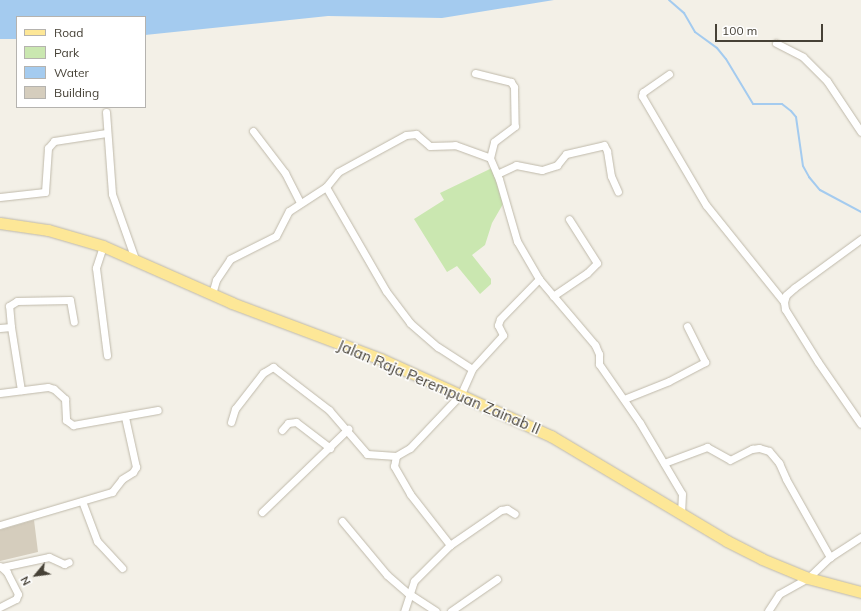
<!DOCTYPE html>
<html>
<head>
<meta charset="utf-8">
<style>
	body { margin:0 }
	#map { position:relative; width:861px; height:611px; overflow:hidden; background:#f3f0e7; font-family:Mulish,sans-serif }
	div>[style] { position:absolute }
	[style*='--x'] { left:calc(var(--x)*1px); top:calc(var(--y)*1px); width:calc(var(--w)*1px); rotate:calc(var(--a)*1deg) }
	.green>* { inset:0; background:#cae7b0 }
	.water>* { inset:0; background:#a4cbef }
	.stream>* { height:2px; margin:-1px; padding:0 1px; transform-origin:1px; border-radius:1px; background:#a4cbef }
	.building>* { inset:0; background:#d5cdbd }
	.roads { filter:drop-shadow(0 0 1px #bfb9aa) drop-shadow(0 0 1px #bfb9aa) }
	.street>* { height:7px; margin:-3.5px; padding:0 3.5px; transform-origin:3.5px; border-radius:3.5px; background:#fff }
	.primary>* { height:11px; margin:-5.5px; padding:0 5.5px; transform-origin:5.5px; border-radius:5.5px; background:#fde797 }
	span { translate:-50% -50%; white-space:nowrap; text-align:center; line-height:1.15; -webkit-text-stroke:3px #fff; paint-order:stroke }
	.street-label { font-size:15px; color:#464136 }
	.legend { position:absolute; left:16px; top:16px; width:130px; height:92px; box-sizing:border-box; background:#fff; border:1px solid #b5b3af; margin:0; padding:5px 7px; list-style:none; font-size:12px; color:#464136 }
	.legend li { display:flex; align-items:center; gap:8px; height:20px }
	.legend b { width:20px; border:1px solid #b5b3af }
	.north { position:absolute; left:16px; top:555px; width:40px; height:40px; -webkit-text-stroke:3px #fff; paint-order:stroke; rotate:241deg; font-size:11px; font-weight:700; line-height:16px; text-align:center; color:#464136 }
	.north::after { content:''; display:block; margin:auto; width:14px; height:18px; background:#464136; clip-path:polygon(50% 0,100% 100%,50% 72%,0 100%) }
	.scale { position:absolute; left:715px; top:24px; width:108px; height:18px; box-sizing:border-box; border:2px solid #464136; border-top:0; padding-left:5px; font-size:12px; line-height:14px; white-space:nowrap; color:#464136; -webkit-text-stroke:3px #fff; paint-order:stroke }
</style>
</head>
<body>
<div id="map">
	<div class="green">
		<div style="clip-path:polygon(492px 168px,503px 204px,492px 223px,485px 245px,472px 255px,491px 279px,491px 284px,480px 294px,457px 266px,447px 272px,414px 219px,444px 200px,440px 193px)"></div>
	</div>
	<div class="water">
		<div style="clip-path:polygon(0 0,554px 0,442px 18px,328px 16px,145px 35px,145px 17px,17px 17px,17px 39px,0 39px)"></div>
	</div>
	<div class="stream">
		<div style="--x:669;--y:0;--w:20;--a:41"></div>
		<div style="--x:684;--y:13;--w:22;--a:60"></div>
		<div style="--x:695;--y:32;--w:27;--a:36"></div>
		<div style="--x:717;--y:48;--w:14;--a:51"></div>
		<div style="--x:726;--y:59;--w:52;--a:59"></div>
		<div style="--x:753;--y:104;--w:29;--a:0"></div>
		<div style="--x:782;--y:104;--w:11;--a:38"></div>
		<div style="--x:791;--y:111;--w:8;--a:50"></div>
		<div style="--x:796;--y:117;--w:49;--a:81.9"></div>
		<div style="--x:803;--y:166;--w:13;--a:61"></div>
		<div style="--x:809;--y:177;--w:17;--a:50"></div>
		<div style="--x:820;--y:190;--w:47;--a:28.2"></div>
	</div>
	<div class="building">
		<div style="clip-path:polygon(34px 520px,38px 552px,0 561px,0 530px)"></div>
	</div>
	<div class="roads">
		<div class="street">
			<div style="--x:776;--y:43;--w:30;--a:27"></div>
			<div style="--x:803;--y:57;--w:34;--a:45"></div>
			<div style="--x:827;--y:81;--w:61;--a:56.3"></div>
			<div style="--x:475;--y:73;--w:37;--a:14"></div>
			<div style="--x:511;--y:82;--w:6;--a:59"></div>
			<div style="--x:514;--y:87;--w:39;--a:89"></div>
			<div style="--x:515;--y:126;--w:26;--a:143"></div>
			<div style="--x:494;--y:142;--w:16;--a:104"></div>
			<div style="--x:490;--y:158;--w:23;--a:67"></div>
			<div style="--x:499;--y:179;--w:65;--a:73.8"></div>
			<div style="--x:517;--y:241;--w:44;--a:59.9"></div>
			<div style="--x:539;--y:279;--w:87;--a:49.7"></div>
			<div style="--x:595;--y:345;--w:10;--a:66"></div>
			<div style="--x:599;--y:354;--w:10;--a:90"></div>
			<div style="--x:599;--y:364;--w:72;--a:55.2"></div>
			<div style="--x:640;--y:423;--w:82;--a:59.4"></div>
			<div style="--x:682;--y:494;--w:20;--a:93"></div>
			<div style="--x:669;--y:74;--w:32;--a:145"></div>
			<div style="--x:643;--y:92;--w:4;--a:104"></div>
			<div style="--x:642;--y:96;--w:126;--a:59.6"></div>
			<div style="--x:706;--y:205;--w:124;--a:51.2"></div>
			<div style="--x:784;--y:302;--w:7;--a:82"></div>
			<div style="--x:785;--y:309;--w:62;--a:58.1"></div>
			<div style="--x:818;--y:362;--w:75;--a:55.3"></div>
			<div style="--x:106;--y:112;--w:82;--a:85.8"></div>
			<div style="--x:112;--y:194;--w:69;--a:70.5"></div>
			<div style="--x:253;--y:131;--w:53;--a:52.7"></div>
			<div style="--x:285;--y:173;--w:33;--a:63"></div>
			<div style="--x:497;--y:174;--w:21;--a:-25"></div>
			<div style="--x:516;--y:165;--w:26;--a:11"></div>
			<div style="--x:542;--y:170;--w:16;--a:-18"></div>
			<div style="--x:557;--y:165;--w:14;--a:-51"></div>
			<div style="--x:566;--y:154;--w:39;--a:-13"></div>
			<div style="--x:604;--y:145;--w:7;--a:63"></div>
			<div style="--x:607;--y:151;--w:25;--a:81"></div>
			<div style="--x:611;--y:176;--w:17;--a:66"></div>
			<div style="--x:326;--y:187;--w:120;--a:60"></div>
			<div style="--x:386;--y:291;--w:40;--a:53"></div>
			<div style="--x:410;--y:323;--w:37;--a:41"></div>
			<div style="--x:438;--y:347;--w:40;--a:32.9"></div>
			<div style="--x:0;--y:197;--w:45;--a:-6.3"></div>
			<div style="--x:45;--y:192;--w:44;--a:-86.1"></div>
			<div style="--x:48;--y:148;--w:9;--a:-49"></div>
			<div style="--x:54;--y:141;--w:53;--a:-8.7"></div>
			<div style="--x:103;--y:246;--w:23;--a:108"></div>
			<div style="--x:96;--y:268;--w:88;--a:82.8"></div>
			<div style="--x:212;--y:294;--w:15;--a:-74"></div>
			<div style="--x:216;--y:280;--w:25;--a:-56"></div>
			<div style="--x:230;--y:259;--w:51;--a:-26.6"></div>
			<div style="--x:276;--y:236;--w:28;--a:-63"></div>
			<div style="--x:289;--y:211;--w:44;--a:-33"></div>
			<div style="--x:326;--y:187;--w:19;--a:-51"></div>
			<div style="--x:338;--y:172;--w:77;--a:-28.6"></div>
			<div style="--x:406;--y:135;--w:10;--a:-6"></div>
			<div style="--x:416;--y:134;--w:18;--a:41"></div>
			<div style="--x:430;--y:146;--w:25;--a:-2"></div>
			<div style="--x:455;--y:145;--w:37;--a:20"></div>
			<div style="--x:553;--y:296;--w:41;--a:-34.1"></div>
			<div style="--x:587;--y:273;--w:14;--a:-45"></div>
			<div style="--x:597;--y:263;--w:52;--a:-122.5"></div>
			<div style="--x:784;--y:302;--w:7;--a:-74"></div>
			<div style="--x:786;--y:295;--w:11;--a:-41"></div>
			<div style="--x:794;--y:288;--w:83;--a:-36.2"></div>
			<div style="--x:11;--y:327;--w:21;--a:-95"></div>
			<div style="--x:9;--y:306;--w:9;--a:-32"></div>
			<div style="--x:17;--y:301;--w:53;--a:-1.1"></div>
			<div style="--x:70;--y:300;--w:22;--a:80"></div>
			<div style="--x:0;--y:328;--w:11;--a:-5"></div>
			<div style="--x:11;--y:327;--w:64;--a:81"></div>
			<div style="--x:0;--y:393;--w:48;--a:-7.1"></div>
			<div style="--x:48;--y:387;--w:6;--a:18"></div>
			<div style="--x:54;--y:389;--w:15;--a:42"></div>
			<div style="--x:65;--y:399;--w:21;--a:87"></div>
			<div style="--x:66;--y:420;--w:9;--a:36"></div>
			<div style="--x:73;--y:425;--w:86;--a:-10"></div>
			<div style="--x:624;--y:399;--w:48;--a:-21.8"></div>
			<div style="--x:669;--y:381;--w:41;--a:-27.8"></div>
			<div style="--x:705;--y:362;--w:40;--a:-116.6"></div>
			<div style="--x:231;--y:422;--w:14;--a:-73"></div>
			<div style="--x:235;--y:409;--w:46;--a:-52.1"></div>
			<div style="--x:263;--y:373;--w:12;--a:-31"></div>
			<div style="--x:273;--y:367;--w:71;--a:37.5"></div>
			<div style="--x:329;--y:410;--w:58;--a:49.2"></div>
			<div style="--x:367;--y:454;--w:29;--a:4"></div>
			<div style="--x:396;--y:456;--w:16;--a:-30"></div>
			<div style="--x:410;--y:448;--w:74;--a:-46.6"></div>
			<div style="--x:461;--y:394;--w:27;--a:-66"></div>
			<div style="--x:472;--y:369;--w:46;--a:-47.6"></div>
			<div style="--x:503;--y:335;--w:11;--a:-117"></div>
			<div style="--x:498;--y:325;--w:6;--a:-72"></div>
			<div style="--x:500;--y:319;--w:56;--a:-45.7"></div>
			<div style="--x:282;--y:430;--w:9;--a:-49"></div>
			<div style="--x:288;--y:423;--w:8;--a:-7"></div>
			<div style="--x:296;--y:422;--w:43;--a:37.4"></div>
			<div style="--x:396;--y:456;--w:10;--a:101"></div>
			<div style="--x:394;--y:466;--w:32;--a:60"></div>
			<div style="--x:410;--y:494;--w:65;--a:51.9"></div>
			<div style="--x:450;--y:545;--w:51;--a:135"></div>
			<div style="--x:414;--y:581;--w:32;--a:108"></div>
			<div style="--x:664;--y:463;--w:46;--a:-20.4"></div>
			<div style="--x:707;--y:447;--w:26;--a:29"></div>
			<div style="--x:730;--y:460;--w:25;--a:-27"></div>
			<div style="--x:752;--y:449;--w:7;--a:-8"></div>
			<div style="--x:759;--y:448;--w:10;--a:17"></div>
			<div style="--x:769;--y:451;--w:16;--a:50"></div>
			<div style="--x:779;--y:463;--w:17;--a:66"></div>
			<div style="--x:786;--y:479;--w:90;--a:60.6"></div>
			<div style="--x:82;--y:501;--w:43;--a:69.4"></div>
			<div style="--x:97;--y:541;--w:37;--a:47"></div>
			<div style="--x:262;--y:512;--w:120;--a:-44"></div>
			<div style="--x:342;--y:521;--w:70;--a:50.2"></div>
			<div style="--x:387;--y:575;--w:28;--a:41"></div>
			<div style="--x:408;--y:593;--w:33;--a:33"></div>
			<div style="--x:0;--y:525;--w:117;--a:-16.4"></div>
			<div style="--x:112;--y:492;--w:16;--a:-52"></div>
			<div style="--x:122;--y:479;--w:13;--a:-32"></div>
			<div style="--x:133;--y:472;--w:6;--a:-59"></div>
			<div style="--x:136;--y:467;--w:51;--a:-102.4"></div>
			<div style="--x:450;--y:545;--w:62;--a:-34.5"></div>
			<div style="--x:501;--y:510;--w:6;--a:-9"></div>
			<div style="--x:507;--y:509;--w:9;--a:32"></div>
			<div style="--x:2;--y:567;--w:48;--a:-12"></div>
			<div style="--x:49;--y:557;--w:17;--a:25"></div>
			<div style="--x:64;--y:564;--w:5;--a:-22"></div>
			<div style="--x:0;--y:607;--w:18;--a:-27"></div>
			<div style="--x:16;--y:599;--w:5;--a:-68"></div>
			<div style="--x:18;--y:594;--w:25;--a:-117"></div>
			<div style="--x:7;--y:572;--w:9;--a:-139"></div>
			<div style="--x:451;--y:611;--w:56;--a:-34.8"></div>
			<div style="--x:768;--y:611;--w:20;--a:-57"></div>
			<div style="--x:779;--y:594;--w:33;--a:-29"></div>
			<div style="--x:808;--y:578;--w:30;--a:-44"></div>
			<div style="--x:830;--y:557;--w:37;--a:-33"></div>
		</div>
		<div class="primary">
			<div style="--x:0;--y:223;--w:49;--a:8.3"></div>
			<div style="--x:48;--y:230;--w:57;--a:16.2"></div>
			<div style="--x:103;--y:246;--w:141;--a:23.8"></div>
			<div style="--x:232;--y:303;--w:159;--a:20.6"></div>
			<div style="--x:381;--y:359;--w:187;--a:24.4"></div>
			<div style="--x:551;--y:436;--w:205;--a:30.8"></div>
			<div style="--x:727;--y:541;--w:39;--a:27"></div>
			<div style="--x:762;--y:559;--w:50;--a:22.4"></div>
			<div style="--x:808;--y:578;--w:55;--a:14.8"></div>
		</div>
	</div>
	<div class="street-label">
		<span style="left:439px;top:387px;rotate:23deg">Jalan Raja Perempuan Zainab II</span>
	</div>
	<ul class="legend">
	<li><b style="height:5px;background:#fde797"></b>Road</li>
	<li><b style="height:11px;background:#cae7b0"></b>Park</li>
	<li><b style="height:11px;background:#a4cbef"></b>Water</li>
	<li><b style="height:11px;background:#d5cdbd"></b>Building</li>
	</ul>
	<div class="north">N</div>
	<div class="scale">100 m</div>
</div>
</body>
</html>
